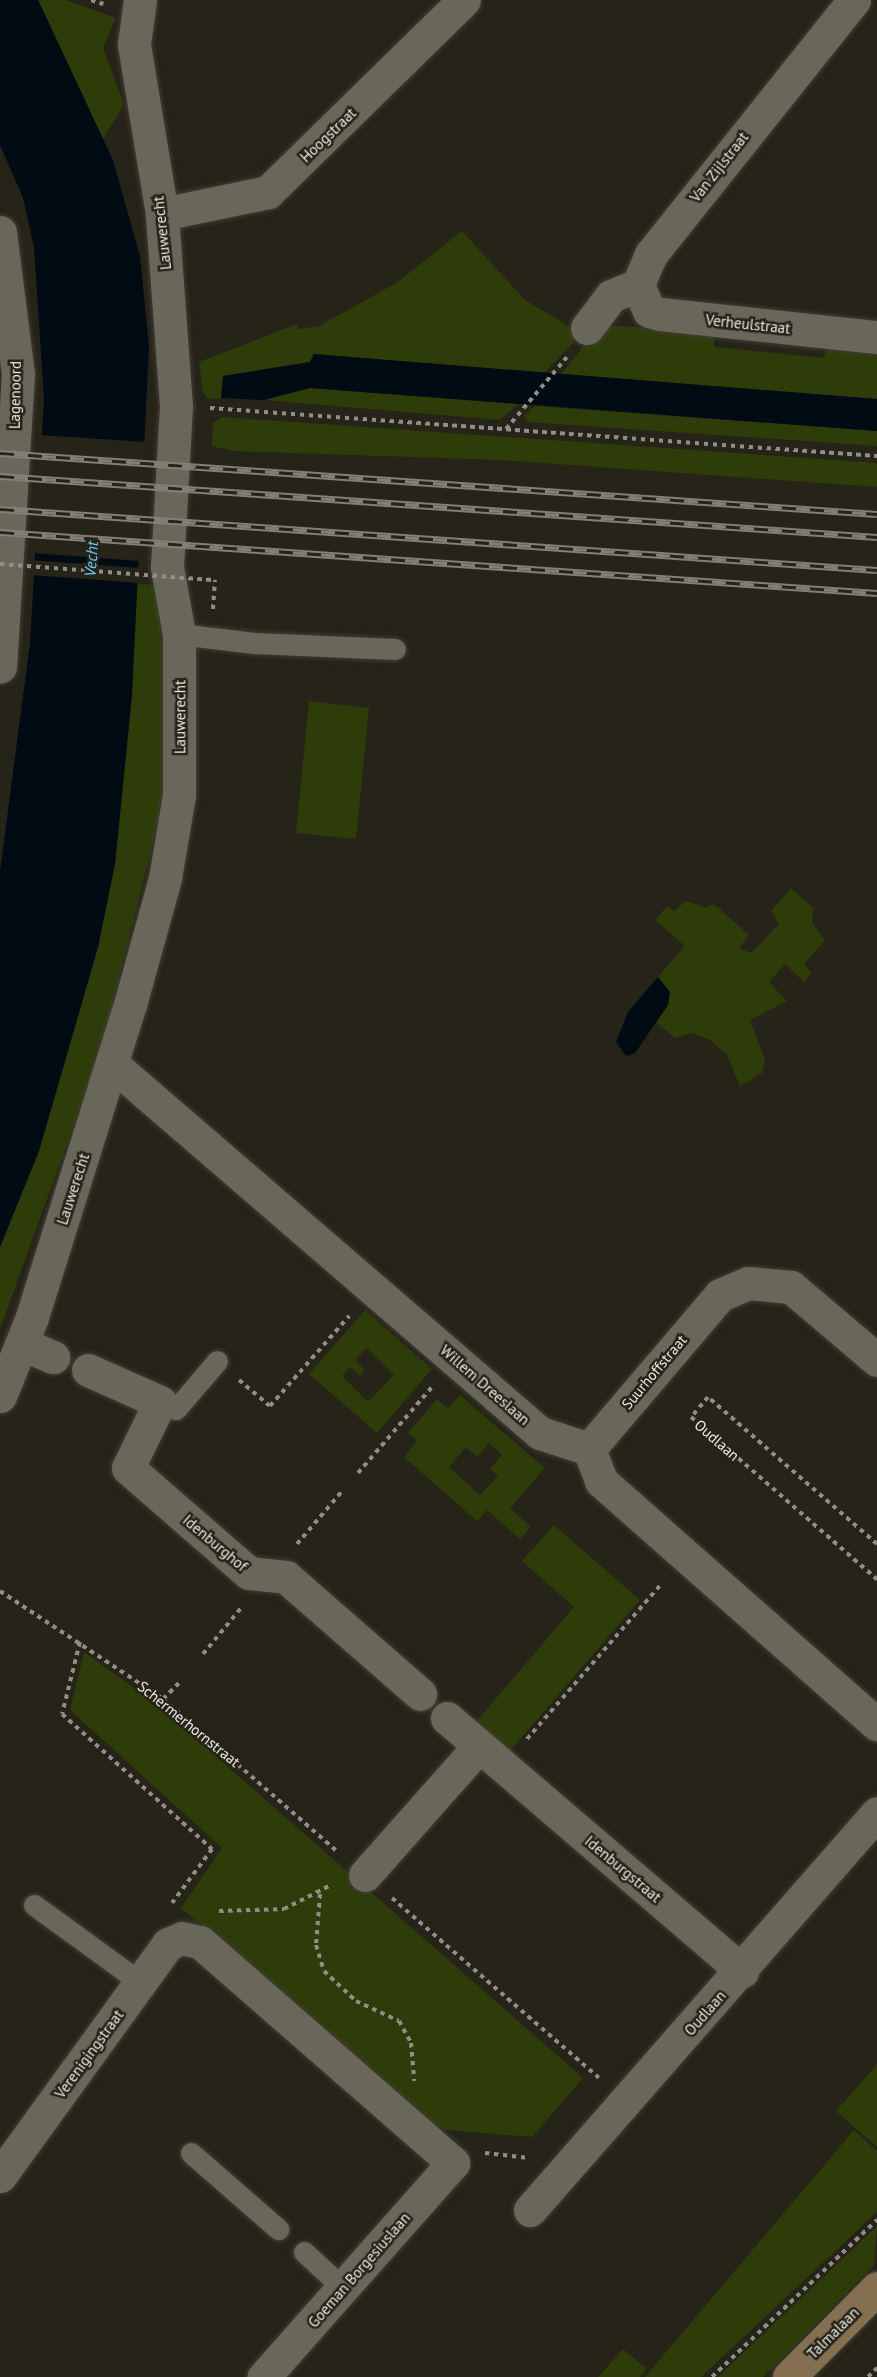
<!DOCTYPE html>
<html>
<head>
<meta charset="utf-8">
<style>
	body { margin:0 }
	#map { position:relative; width:877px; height:2377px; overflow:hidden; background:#262319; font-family:"PT Sans",sans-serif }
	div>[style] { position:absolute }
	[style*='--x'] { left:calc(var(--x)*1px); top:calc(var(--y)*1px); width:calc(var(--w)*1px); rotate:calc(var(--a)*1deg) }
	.green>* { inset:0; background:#2e3c09 }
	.water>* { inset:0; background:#000b14 }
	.pier>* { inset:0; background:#262319 }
	.path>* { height:4px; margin-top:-2px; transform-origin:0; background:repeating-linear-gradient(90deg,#908e86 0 4.5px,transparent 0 9px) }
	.roads { filter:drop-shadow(0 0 2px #403e35) drop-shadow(0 0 2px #403e35) }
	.service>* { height:21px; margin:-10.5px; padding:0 10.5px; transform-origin:10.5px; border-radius:10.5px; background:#69665a }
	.minor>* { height:33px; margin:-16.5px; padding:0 16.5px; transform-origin:16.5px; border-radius:16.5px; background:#69665a }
	.secondary>* { height:33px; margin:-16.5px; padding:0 16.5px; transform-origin:16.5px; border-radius:16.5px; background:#847050 }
	.rail>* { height:7px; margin-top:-3.5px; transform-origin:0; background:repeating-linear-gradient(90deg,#262319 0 14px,#817f77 0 28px); box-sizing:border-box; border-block:2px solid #817f77 }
	.path-bridge>* { height:4px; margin-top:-2px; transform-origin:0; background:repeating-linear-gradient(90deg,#908e86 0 4.5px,transparent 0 9px) }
	span { translate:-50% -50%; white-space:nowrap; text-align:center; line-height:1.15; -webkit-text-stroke:5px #262319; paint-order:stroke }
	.street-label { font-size:15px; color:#ecebe4 }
	.water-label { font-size:16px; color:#6dccf9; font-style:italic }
</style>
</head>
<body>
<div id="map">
	<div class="green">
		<div style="clip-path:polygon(38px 0,65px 0,116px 18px,103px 48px,124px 104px,103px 139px)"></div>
		<div style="clip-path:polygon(462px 231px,525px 300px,575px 330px,577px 339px,543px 374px,314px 354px,310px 362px,223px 376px,221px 398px,208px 399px,203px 392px,199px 362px,297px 324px,298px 329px,319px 326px,398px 282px)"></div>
		<div style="clip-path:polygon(609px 325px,714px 333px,714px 347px,824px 358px,827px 341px,877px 345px,877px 399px,560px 376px,596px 330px)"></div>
		<div style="clip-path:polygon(309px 388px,518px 404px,500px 420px,264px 400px)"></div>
		<div style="clip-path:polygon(535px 406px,877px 431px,877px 446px,527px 422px,524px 416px)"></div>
		<div style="clip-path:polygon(222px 417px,877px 463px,877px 487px,500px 460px,233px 451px,212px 446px,213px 423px)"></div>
		<div style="clip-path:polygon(136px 584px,162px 585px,170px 776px,100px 1053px,0 1329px,0 1247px,39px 1151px,98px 947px,115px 864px,132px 695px)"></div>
		<div style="clip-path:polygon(309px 701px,369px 708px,356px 839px,296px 833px)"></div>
		<div style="clip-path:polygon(791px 888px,813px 908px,812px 922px,825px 941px,804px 963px,811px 973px,804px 982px,785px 964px,769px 982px,787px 1001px,750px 1020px,765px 1060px,762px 1073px,740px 1086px,727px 1055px,710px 1040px,691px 1033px,675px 1038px,657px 1023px,664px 984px,658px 977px,685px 946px,655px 920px,667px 906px,674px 911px,686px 901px,706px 908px,714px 904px,749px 935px,739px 948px,751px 953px,779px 924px,771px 911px)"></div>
		<div style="clip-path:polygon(evenodd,365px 1310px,432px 1369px,377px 1433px,309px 1374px,365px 1310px,367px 1348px,394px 1375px,368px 1402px,342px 1376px,350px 1367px,360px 1376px,365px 1370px,355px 1360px,367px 1348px)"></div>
		<div style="clip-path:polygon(evenodd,460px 1395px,545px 1468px,510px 1508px,531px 1527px,520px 1539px,487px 1510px,477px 1521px,404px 1457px,417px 1441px,408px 1433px,437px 1399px,448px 1409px,460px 1395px,489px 1443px,502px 1455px,490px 1469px,498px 1476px,480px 1495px,449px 1467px,466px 1447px,477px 1457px,489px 1443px)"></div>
		<div style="clip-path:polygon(554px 1525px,640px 1600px,503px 1759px,470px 1729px,574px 1607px,522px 1561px)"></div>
		<div style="clip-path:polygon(84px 1652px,155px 1703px,583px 2078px,532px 2137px,436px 2129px,181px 1908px,222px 1848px,70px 1710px)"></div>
		<div style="clip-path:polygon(877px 2064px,877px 2147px,836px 2111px)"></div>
		<div style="clip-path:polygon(854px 2130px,877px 2151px,877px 2212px,701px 2377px,645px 2377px)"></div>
		<div style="clip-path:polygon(877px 2226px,874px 2265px,763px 2377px,718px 2377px)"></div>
		<div style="clip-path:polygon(623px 2349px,647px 2369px,640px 2377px,598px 2377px)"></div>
	</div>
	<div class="water">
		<div style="clip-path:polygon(0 0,38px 0,113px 160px,140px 256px,149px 347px,132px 695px,115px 864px,98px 947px,39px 1151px,0 1247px,0 871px,30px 643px,44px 399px,34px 247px,23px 198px,0 145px)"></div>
		<div style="clip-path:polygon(314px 354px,877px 399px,877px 431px,310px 388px,264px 400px,221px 398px,223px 376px,310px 362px)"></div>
		<div style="clip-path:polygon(658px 977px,670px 992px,668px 1005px,635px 1053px,626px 1056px,616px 1042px,628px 1012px)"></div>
	</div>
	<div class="pier">
		<div style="clip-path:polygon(40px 435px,146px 442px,140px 561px,32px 553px)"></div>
		<div style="clip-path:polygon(31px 560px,140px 568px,139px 583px,30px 575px)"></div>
	</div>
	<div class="path">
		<div style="--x:91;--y:0;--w:13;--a:18"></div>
		<div style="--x:210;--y:408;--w:669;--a:4.12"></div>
		<div style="--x:506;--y:429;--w:94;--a:-49.7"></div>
		<div style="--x:213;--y:609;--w:29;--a:-86"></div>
		<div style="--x:239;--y:1380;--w:40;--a:40"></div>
		<div style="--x:270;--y:1406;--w:120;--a:-48.7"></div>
		<div style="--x:358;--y:1473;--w:113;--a:-49.3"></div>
		<div style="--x:297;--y:1544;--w:71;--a:-49.6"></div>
		<div style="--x:877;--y:1544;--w:224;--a:-139"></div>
		<div style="--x:708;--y:1397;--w:26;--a:130"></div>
		<div style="--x:691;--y:1417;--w:247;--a:41.1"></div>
		<div style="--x:0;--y:1591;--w:196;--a:33.5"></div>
		<div style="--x:163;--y:1699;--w:232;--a:41.2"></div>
		<div style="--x:80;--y:1642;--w:74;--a:104"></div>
		<div style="--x:62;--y:1714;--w:202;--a:42"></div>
		<div style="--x:212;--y:1849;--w:67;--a:126.5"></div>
		<div style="--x:203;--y:1654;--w:60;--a:-50.4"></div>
		<div style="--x:163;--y:1699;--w:24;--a:-45"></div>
		<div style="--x:527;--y:1739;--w:206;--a:-49.1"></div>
		<div style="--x:320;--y:1894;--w:51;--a:94.5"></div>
		<div style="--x:316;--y:1945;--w:27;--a:73"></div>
		<div style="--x:324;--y:1971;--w:44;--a:43.2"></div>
		<div style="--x:356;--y:2001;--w:47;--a:24.9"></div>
		<div style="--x:399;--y:2021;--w:25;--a:61"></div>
		<div style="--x:411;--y:2043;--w:38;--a:85"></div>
		<div style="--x:392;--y:1898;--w:274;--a:41"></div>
		<div style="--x:219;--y:1911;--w:65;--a:-1.8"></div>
		<div style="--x:284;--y:1909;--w:53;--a:-27.1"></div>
		<div style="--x:485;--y:2153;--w:44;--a:6.5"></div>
		<div style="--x:712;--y:2377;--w:228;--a:-43.6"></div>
		<div style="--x:868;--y:2377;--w:13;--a:-45"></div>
	</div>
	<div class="roads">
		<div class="service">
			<div style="--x:179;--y:634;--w:76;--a:6.8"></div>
			<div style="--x:254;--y:643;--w:141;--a:2.4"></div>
			<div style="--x:160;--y:1402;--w:17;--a:24"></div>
			<div style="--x:176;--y:1409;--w:63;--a:-49.5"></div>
			<div style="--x:34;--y:1905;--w:131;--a:36"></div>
			<div style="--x:191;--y:2153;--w:116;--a:41.1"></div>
			<div style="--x:304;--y:2252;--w:53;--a:42.7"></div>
		</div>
		<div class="minor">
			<div style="--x:854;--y:0;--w:325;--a:128.6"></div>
			<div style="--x:651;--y:254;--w:34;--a:113"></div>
			<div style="--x:638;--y:285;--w:28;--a:67"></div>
			<div style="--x:649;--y:311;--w:11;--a:15"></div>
			<div style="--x:660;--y:314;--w:218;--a:6.1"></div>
			<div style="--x:162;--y:214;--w:108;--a:-11.7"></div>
			<div style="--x:268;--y:192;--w:274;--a:-44.4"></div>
			<div style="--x:0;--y:232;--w:143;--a:82.8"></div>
			<div style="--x:18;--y:374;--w:293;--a:93.5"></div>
			<div style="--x:587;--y:328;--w:40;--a:-53"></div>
			<div style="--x:611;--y:296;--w:29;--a:-22"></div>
			<div style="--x:112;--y:1064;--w:565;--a:40.77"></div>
			<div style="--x:540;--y:1433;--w:52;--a:18.1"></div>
			<div style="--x:589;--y:1449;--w:34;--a:69"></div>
			<div style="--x:601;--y:1481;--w:368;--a:41.4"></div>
			<div style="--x:22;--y:1344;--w:34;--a:23"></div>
			<div style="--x:88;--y:1370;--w:79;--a:24"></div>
			<div style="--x:160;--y:1402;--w:73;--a:115.9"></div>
			<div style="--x:128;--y:1468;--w:160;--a:41"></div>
			<div style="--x:249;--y:1573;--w:37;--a:6"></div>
			<div style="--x:286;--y:1577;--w:178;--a:41.1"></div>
			<div style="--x:0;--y:1396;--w:85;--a:-67.9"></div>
			<div style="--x:32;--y:1317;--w:331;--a:-72.6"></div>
			<div style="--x:131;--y:1001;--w:128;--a:-74.5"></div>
			<div style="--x:165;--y:878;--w:84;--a:-80.4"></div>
			<div style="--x:179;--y:795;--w:161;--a:-90"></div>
			<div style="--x:179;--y:634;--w:68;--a:-100.2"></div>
			<div style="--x:167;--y:567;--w:161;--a:-86.8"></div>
			<div style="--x:176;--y:406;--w:193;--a:-94.2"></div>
			<div style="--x:162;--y:214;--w:172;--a:-99.4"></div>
			<div style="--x:134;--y:44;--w:44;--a:-82.2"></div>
			<div style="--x:589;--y:1449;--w:202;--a:-49.6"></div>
			<div style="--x:720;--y:1295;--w:30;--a:-23"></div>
			<div style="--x:748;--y:1283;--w:43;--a:5.3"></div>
			<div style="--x:791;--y:1287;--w:113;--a:40.3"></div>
			<div style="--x:447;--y:1718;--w:389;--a:40.6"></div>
			<div style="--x:365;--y:1875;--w:172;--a:-48.5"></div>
			<div style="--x:0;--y:2176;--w:286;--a:-54.1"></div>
			<div style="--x:168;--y:1944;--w:15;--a:-23"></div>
			<div style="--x:182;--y:1938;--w:18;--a:13"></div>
			<div style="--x:200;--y:1942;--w:336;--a:41.1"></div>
			<div style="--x:453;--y:2163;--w:286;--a:131.5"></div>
			<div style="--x:530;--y:2210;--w:527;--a:-48.84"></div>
		</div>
		<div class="secondary">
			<div style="--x:789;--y:2377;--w:125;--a:-45.3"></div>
		</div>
	</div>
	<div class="rail">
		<div style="--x:0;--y:453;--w:879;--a:3.98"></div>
		<div style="--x:0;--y:476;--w:879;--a:3.98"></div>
		<div style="--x:0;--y:509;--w:879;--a:3.98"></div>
		<div style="--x:0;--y:532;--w:879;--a:3.98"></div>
	</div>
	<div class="path-bridge">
		<div style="--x:0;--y:564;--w:216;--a:4.3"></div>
	</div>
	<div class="street-label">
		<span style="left:328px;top:135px;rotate:-44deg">Hoogstraat</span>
		<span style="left:719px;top:167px;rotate:-52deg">Van Zijlstraat</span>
		<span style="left:162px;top:233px;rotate:-96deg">Lauwerecht</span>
		<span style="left:748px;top:324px;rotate:6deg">Verheulstraat</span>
		<span style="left:15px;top:395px;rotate:-89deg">Lagenoord</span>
		<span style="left:180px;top:717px;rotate:-90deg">Lauwerecht</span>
		<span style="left:73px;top:1189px;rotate:-72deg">Lauwerecht</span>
		<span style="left:654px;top:1372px;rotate:-50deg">Suurhoffstraat</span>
		<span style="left:485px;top:1385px;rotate:41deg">Willem Dreeslaan</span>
		<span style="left:717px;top:1440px;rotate:41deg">Oudlaan</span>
		<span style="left:215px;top:1543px;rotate:40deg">Idenburghof</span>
		<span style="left:189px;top:1724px;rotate:39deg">Schermerhornstraat</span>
		<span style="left:623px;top:1869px;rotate:40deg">Idenburgstraat</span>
		<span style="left:705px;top:2013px;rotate:-49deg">Oudlaan</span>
		<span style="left:89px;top:2054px;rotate:-54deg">Verenigingstraat</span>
		<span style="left:359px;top:2270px;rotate:-49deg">Goeman Borgesiuslaan</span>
		<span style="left:833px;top:2333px;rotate:-45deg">Talmalaan</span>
	</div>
	<div class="water-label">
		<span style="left:91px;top:559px;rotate:-86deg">Vecht</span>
	</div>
</div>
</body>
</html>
